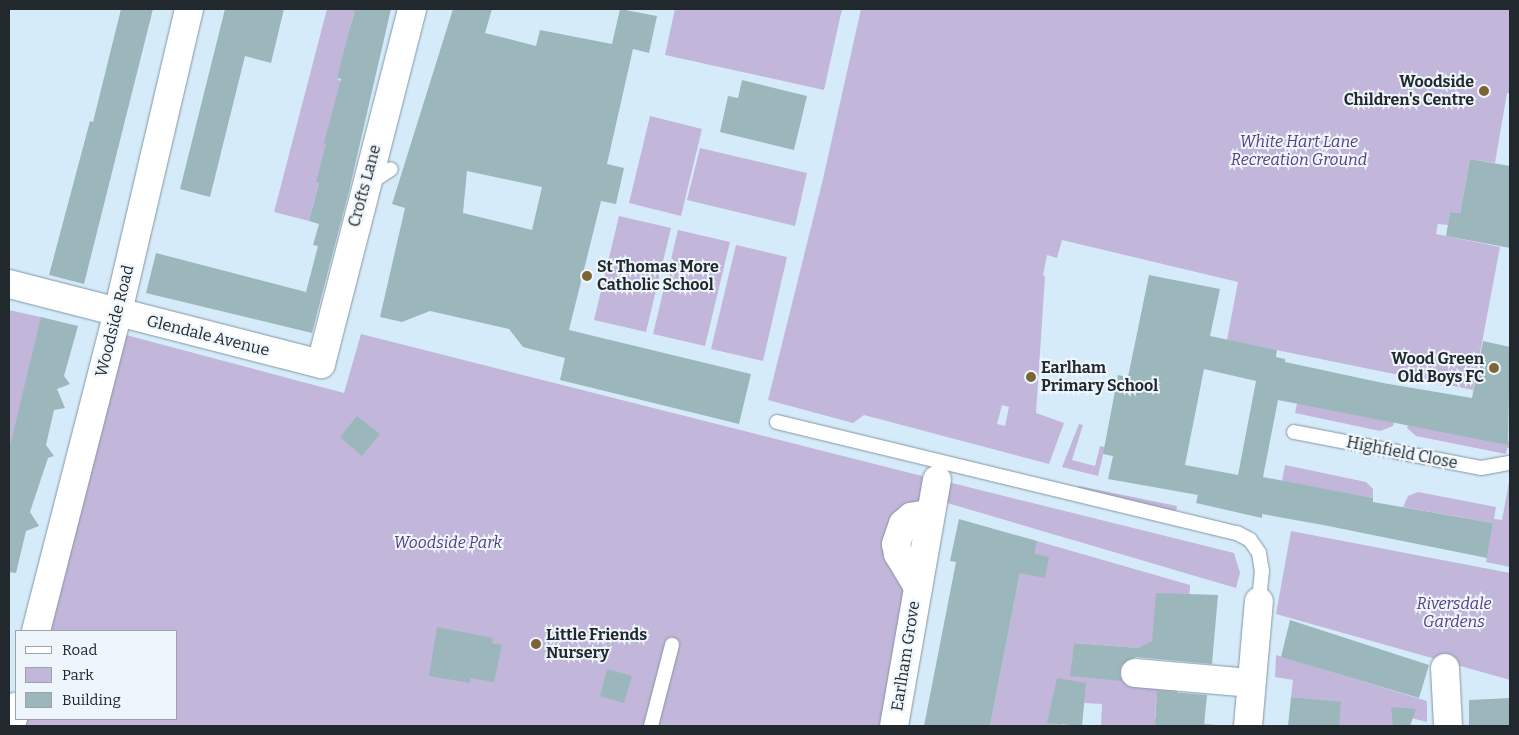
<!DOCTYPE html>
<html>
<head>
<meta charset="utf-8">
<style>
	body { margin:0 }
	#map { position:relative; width:1519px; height:735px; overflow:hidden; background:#d6ebfa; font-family:Bitter,serif }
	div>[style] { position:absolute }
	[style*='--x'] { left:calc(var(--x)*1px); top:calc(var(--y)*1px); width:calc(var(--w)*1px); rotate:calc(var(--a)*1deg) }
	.green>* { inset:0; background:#c2b6da }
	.building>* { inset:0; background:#9cb7bb }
	.roads { filter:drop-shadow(0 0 1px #8296a3) drop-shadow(0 0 1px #8296a3) }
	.lane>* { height:14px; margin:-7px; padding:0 7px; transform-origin:7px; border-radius:7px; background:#fff }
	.street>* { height:28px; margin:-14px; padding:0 14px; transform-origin:14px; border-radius:14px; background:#fff }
	.dots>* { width:14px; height:14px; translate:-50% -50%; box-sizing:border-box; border:2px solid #eef6fc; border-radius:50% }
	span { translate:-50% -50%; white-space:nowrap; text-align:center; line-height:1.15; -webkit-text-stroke:4px #eef6fc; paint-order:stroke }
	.poi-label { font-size:16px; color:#21292e; font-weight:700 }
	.right { translate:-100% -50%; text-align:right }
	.left { translate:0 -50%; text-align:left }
	.park-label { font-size:16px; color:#573c80; font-style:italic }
	.street-label { font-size:16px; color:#21292e }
	.frame { position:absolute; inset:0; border:10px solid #21292e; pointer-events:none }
	.legend { position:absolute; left:15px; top:630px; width:162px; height:90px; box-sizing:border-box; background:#eef6fc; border:1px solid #9ca4aa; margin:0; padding:6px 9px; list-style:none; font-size:15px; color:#21292e }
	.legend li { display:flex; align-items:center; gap:10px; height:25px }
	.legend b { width:25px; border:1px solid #9ca4aa }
</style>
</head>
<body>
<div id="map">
	<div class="green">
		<div style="clip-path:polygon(327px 9px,359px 9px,354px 12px,350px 28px,355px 33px,337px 78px,367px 105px,338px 110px,309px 221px,274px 212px)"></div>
		<div style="clip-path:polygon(675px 9px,842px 9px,824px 90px,665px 55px)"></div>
		<div style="clip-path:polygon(evenodd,861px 9px,1510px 9px,1510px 93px,1507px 93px,1495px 163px,1470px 159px,1460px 213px,1450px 212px,1448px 225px,1438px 224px,1436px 234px,1500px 247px,1473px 390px,1227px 340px,1238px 282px,1062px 240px,1057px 258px,1047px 255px,1043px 275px,1045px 276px,1036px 413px,1064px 423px,1049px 464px,864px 415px,853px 423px,768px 400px,823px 179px,861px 9px,1002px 405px,1009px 407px,1005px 426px,997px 424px,1002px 405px)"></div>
		<div style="clip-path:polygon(650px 116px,702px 129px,681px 216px,629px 203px)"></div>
		<div style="clip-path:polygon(700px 148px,807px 173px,795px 226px,687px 200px)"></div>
		<div style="clip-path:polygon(619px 216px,671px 228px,646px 332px,594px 320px)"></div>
		<div style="clip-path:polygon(678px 230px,730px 242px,705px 346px,653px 334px)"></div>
		<div style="clip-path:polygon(736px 245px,787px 257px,763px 361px,711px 349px)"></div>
		<div style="clip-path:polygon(9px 310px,45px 318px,9px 479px)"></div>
		<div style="clip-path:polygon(361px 334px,926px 477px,918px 509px,911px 511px,907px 584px,885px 726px,25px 726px,27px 719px,176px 719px,176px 631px,49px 631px,126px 335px,344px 393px)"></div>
		<div style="clip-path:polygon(1297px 403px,1394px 422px,1393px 426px,1380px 431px,1295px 413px)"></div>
		<div style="clip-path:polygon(1079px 424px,1083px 425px,1072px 460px,1095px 466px,1100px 446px,1105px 447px,1098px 476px,1062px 467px)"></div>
		<div style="clip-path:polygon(1408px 425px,1508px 444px,1510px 433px,1510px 448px,1507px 448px,1506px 454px,1416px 436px,1407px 428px)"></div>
		<div style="clip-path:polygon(1285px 465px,1366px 482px,1373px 489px,1373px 498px,1282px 481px)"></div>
		<div style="clip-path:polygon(1510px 477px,1510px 567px,1486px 562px,1493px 523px,1403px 507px,1408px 496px,1418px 492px,1496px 507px,1494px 519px,1502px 520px)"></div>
		<div style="clip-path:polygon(948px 482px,1234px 553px,1240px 573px,1236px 588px,944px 502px)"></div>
		<div style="clip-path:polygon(1079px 486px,1177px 506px,1176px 512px,1077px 490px)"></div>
		<div style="clip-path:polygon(1291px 531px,1510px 573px,1510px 680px,1276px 614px)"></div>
		<div style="clip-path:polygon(1037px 541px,1190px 585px,1187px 647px,1151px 649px,1075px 643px,1072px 660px,1125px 662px,1124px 677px,1178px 682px,1177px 695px,1157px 694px,1155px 718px,1225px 726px,1101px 726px,1102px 704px,1066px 702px,1062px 726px,990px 726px,1020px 573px,1035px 554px)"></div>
		<div style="clip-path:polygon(1276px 655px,1427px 701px,1427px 722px,1399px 715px,1399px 726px,1316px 726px,1318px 700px,1291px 697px,1293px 680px,1275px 677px)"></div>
	</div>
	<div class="building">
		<div style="clip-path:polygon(121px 9px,153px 9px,84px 284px,49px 275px,90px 121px,93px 122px)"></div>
		<div style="clip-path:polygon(225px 9px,284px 9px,271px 63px,245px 56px,210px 197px,180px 189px)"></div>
		<div style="clip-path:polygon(355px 9px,391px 9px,349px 191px,312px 333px,146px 293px,156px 253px,306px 292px,318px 246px,313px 245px,319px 224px,309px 221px,319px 183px,316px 182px,326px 144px,324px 143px,341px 79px,337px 78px)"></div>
		<div style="clip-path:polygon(evenodd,453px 9px,492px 9px,485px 33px,536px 46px,540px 30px,612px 44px,620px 9px,657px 16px,649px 53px,633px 49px,607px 164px,624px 168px,616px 204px,601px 201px,569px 330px,751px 374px,739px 424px,560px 380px,565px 358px,523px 347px,509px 329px,430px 311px,402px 322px,380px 317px,405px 208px,392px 204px,453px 9px,467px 171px,542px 187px,532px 230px,463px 213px,467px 171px)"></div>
		<div style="clip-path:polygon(742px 80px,807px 96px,794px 150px,720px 132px,728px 96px,738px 98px)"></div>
		<div style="clip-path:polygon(1470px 159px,1510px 166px,1510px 248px,1446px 236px,1450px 212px,1460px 213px)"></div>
		<div style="clip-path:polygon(evenodd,1149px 275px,1220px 289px,1210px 336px,1277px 350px,1276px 357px,1285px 359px,1285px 362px,1383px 383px,1472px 398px,1483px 341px,1510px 347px,1508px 445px,1278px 400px,1263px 477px,1373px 498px,1373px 502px,1493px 523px,1487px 558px,1323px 525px,1262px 514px,1262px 518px,1196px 503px,1198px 495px,1108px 479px,1113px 456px,1103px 454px,1118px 375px,1128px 377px,1149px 275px,1204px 369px,1256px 381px,1238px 475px,1185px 465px,1204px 369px)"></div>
		<div style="clip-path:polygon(41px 317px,78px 326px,64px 376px,70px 384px,57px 389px,65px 408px,54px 410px,46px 445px,54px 456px,48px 458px,30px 512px,39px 526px,26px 531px,16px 573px,9px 572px,9px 450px)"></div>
		<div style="clip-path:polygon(357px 416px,380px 434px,362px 456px,340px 437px)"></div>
		<div style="clip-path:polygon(959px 519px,1037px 541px,1035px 554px,1049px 557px,1045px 578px,1020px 573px,990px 726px,924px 726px,956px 562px,950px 561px)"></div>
		<div style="clip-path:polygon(1156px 593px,1218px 595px,1212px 664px,1136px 657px,1122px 664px,1119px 672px,1122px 681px,1070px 676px,1074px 643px,1139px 648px,1152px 641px)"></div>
		<div style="clip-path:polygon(1290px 620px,1429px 665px,1419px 698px,1281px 657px)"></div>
		<div style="clip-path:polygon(437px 627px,493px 638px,492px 643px,502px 645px,494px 682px,470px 678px,470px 683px,429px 676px)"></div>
		<div style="clip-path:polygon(607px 669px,632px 676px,624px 703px,600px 696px)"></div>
		<div style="clip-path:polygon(1057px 678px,1086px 683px,1082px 726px,1047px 723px)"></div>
		<div style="clip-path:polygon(1157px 691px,1207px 695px,1204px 726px,1155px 726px)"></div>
		<div style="clip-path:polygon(1291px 697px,1341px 702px,1339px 726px,1288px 726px)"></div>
		<div style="clip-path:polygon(1510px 698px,1510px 726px,1469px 726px,1469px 700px)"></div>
		<div style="clip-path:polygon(1391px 707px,1416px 709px,1410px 726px,1393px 726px)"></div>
	</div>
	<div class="roads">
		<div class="lane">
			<div style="--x:368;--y:184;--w:27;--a:-33"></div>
			<div style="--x:777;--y:422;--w:473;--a:13.6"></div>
			<div style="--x:1237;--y:533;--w:15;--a:28"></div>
			<div style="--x:1250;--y:540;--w:16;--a:55"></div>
			<div style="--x:1259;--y:553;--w:18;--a:81"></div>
			<div style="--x:1262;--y:571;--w:30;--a:96"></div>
			<div style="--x:1294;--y:432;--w:190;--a:10.9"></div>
			<div style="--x:1481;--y:468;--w:29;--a:-10"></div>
			<div style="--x:651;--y:726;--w:84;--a:-75.5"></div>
		</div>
		<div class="street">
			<div style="--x:9;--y:284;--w:322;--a:14.4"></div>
			<div style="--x:321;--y:364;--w:366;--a:-75.6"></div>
			<div style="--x:918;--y:587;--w:39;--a:-121"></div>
			<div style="--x:898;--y:554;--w:10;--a:-101"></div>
			<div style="--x:896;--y:544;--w:21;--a:-71"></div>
			<div style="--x:903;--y:524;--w:11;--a:-41"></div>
			<div style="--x:911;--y:517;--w:20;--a:-11"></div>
			<div style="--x:36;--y:631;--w:329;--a:-75.6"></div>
			<div style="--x:118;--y:312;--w:311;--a:-76.8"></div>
			<div style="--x:1445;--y:668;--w:58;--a:87"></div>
			<div style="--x:1135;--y:673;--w:116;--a:4.9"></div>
			<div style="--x:11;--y:726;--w:20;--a:-75"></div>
			<div style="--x:894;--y:726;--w:250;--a:-80.1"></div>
			<div style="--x:1248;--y:726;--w:125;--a:-85"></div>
		</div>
	</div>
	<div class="dots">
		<div style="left:1484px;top:91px;background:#7c6434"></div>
		<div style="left:587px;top:276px;background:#7c6434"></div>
		<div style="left:1494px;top:368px;background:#7c6434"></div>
		<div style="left:1031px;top:377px;background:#7c6434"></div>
		<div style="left:536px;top:644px;background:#7c6434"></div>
	</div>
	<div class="poi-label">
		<span class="right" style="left:1474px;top:91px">Woodside<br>Children's Centre</span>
		<span class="left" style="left:597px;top:276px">St Thomas More<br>Catholic School</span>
		<span class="right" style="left:1484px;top:368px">Wood Green<br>Old Boys FC</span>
		<span class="left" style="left:1041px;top:377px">Earlham<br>Primary School</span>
		<span class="left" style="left:546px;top:644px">Little Friends<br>Nursery</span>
	</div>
	<div class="park-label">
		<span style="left:1299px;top:151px">White Hart Lane<br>Recreation Ground</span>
		<span style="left:448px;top:543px">Woodside Park</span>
		<span style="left:1454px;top:613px">Riversdale<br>Gardens</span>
	</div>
	<div class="street-label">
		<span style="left:365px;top:186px;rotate:-75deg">Crofts Lane</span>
		<span style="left:115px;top:321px;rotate:-76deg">Woodside Road</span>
		<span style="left:208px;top:336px;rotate:14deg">Glendale Avenue</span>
		<span style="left:1402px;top:453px;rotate:11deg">Highfield Close</span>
		<span style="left:906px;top:656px;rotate:-81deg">Earlham Grove</span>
	</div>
	<div class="frame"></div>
	<ul class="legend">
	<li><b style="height:6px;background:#fff"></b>Road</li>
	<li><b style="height:14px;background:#c2b6da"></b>Park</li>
	<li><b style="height:14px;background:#9cb7bb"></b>Building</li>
	</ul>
</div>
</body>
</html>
